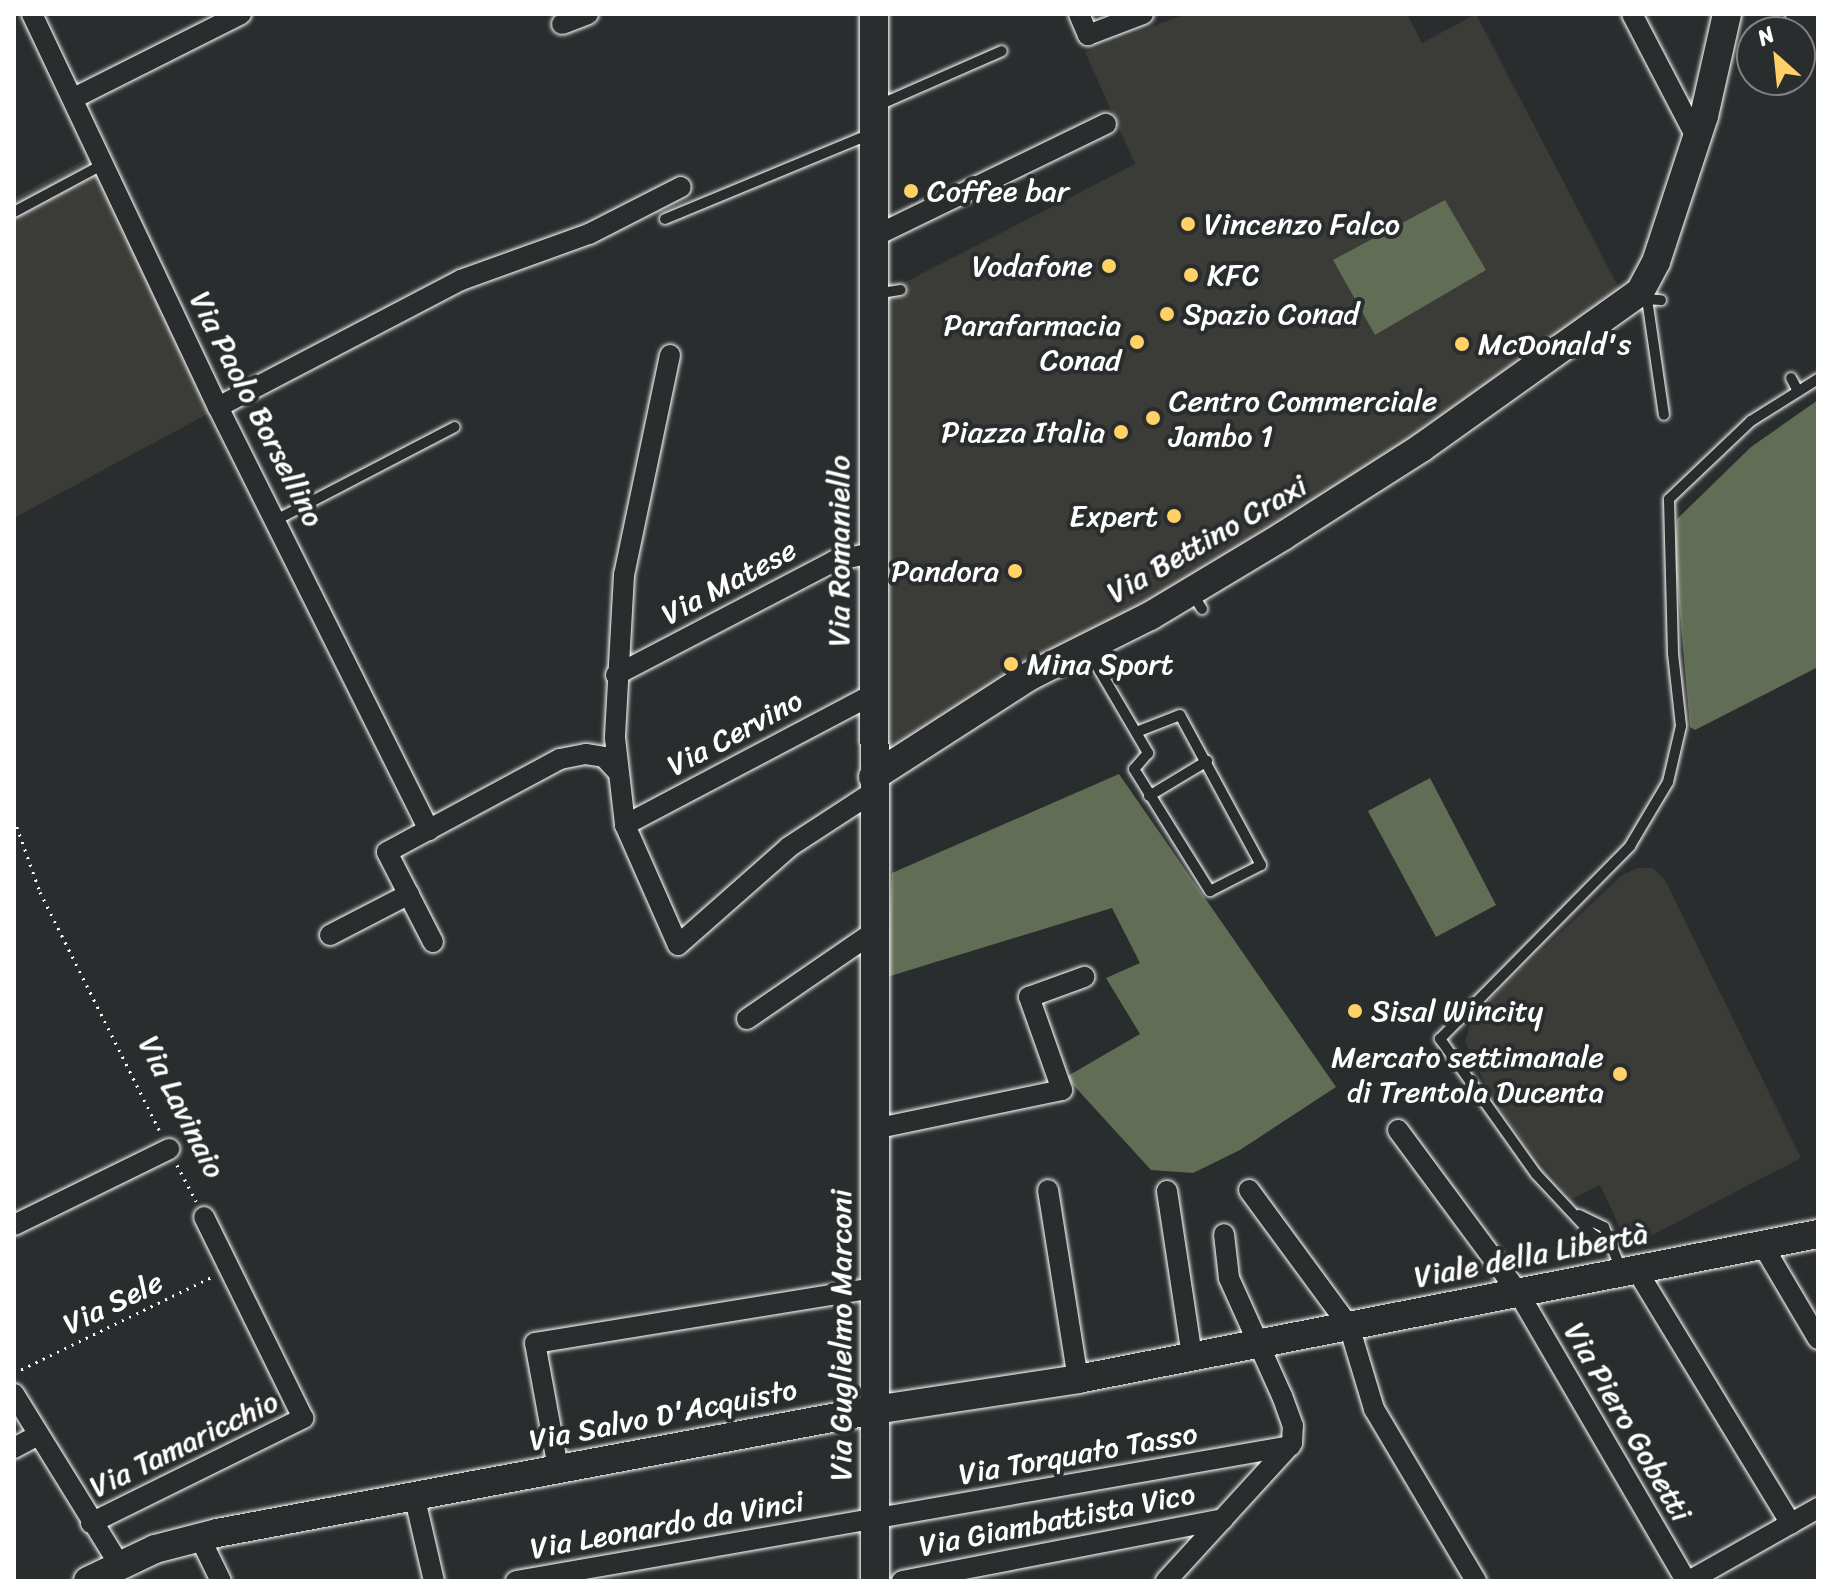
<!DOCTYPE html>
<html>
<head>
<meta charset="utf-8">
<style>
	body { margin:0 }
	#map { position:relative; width:1832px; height:1595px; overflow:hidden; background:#2a2d2e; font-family:Sriracha,sans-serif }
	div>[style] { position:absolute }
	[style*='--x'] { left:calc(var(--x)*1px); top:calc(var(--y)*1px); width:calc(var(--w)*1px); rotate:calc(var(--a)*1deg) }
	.built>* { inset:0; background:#3b3b37 }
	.green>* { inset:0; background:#616d54 }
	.path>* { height:3px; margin-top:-1.5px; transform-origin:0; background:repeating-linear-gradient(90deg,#fff 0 2px,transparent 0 8px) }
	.roads { filter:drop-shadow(0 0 2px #fff) drop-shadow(0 0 2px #fff) }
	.lane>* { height:10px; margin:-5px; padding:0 5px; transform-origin:5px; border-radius:5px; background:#2a2d2e }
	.street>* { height:20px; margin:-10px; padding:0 10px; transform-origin:10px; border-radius:10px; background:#2a2d2e }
	.secondary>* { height:28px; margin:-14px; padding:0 14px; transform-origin:14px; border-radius:14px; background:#2a2d2e }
	.dots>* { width:22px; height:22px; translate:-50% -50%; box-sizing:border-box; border:4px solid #2a2d2e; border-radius:50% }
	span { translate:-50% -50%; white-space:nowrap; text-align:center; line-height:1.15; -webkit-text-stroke:8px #2a2d2e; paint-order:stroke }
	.poi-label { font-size:30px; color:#fff }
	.left { translate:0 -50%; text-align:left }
	.right { translate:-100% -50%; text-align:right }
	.street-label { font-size:30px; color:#fff }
	.frame { position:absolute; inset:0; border:16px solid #fff; pointer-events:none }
	.north { position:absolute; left:1736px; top:16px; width:80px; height:80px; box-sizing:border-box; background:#2a2d2e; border:2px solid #7f8182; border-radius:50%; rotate:333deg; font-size:22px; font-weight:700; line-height:32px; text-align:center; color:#fff }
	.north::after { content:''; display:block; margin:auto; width:28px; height:36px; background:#ffd166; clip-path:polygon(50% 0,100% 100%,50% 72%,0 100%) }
</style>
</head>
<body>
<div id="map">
	<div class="built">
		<div style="clip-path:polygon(1186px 14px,1407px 14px,1422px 43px,1476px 14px,1622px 294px,1281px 529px,897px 746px,883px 738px,888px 291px,1135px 164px,1085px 52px)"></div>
		<div style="clip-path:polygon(89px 157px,213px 411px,14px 518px,14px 198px)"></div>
		<div style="clip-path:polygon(1637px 868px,1653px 868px,1665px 880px,1801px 1158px,1629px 1247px,1600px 1185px,1572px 1199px,1526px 1145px,1491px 1096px,1465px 1042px,1473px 1015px,1621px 876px)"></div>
	</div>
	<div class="green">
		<div style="clip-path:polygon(1445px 200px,1486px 270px,1375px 335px,1333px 260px)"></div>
		<div style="clip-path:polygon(1818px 400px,1818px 667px,1695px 730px,1690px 727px,1675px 556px,1677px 519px,1751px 447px)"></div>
		<div style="clip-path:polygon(1119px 774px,1336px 1087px,1240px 1150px,1193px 1173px,1151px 1170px,1066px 1077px,1140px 1034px,1106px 978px,1140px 963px,1112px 908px,887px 977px,892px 873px)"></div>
		<div style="clip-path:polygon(1430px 778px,1496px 905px,1436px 937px,1368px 811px)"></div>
	</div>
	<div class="path">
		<div style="--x:14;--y:819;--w:77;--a:70.4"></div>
		<div style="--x:40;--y:892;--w:271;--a:63.4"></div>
		<div style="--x:177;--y:1165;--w:41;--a:62.2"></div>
		<div style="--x:14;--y:1373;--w:220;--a:-25.9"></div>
	</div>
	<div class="roads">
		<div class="lane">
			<div style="--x:879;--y:105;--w:134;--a:-23.7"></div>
			<div style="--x:14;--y:212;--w:102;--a:-28.1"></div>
			<div style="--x:665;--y:219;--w:222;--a:-22.5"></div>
			<div style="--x:1646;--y:292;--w:124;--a:81.7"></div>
			<div style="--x:875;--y:294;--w:26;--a:-9"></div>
			<div style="--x:1645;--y:299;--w:16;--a:4"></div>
			<div style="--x:1791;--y:378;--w:15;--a:62"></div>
			<div style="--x:278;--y:519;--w:199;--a:-27.5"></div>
			<div style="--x:1192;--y:593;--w:19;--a:58"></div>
			<div style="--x:1087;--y:649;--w:121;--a:59.6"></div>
			<div style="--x:1148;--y:753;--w:21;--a:131"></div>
			<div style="--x:1134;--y:769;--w:144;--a:58.1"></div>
			<div style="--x:1210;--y:891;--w:57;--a:-27"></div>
			<div style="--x:1261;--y:865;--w:170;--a:-118.4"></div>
			<div style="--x:1180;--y:715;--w:44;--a:158.7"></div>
			<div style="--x:1149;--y:796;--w:68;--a:-31.1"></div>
			<div style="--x:1579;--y:1215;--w:28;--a:26"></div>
			<div style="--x:1604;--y:1227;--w:48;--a:68.2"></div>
			<div style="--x:1613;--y:1247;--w:25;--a:-148"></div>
			<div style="--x:1592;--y:1234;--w:82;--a:-133"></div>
			<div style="--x:1536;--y:1174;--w:166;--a:-125.4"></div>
			<div style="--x:1440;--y:1039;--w:271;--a:-45.4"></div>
			<div style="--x:1630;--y:846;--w:74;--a:-59.3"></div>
			<div style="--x:1668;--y:782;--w:57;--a:-76.9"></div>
			<div style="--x:1681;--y:726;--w:73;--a:-96.3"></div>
			<div style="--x:1673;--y:653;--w:154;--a:-91.5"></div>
			<div style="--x:1669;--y:499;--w:113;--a:-43.6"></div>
			<div style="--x:1751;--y:421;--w:79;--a:-32.1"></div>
		</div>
		<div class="street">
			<div style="--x:32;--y:14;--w:435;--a:64.7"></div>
			<div style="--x:218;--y:407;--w:473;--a:63.5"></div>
			<div style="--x:1079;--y:14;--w:23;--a:67"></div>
			<div style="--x:1088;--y:35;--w:59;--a:-20.9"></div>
			<div style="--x:1632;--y:14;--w:139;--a:62.5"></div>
			<div style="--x:562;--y:24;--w:28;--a:-21"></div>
			<div style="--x:74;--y:98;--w:187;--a:-26.7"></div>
			<div style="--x:873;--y:237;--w:259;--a:-25.9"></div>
			<div style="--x:670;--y:355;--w:225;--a:101.8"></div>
			<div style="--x:624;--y:575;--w:163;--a:93.2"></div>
			<div style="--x:615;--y:738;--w:88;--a:83.4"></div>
			<div style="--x:625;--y:825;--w:131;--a:66.2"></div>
			<div style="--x:678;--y:945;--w:148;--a:-41.4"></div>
			<div style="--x:789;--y:847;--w:100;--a:-33.2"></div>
			<div style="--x:218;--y:407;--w:274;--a:-27.6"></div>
			<div style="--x:461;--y:280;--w:136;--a:-19.8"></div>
			<div style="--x:589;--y:234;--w:103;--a:-27.1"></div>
			<div style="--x:616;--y:675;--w:246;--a:-27.6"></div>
			<div style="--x:834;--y:561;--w:40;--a:-12"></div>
			<div style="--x:625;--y:825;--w:280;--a:-27.8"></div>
			<div style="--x:330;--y:935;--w:89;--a:-27.4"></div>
			<div style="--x:433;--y:942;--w:101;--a:-117.1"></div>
			<div style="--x:387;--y:852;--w:196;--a:-28.3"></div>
			<div style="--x:560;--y:759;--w:26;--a:-11"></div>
			<div style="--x:586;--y:754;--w:18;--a:9"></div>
			<div style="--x:604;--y:757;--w:19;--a:47"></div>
			<div style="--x:747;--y:1019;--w:152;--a:-34.5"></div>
			<div style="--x:874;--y:1129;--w:192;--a:-11.7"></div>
			<div style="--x:1062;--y:1090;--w:99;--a:-109.5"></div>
			<div style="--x:1029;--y:997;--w:59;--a:-20"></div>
			<div style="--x:1398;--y:1130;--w:202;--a:53.5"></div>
			<div style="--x:1518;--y:1292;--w:334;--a:59.8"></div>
			<div style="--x:1048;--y:1190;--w:191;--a:81"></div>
			<div style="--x:1249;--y:1190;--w:169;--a:53.7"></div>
			<div style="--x:1349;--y:1326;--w:87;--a:73.2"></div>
			<div style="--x:1374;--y:1409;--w:200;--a:59.3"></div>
			<div style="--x:1167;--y:1191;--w:168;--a:81.4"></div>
			<div style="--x:14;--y:1225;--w:173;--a:-26.1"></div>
			<div style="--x:1762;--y:1244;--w:110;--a:59.5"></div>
			<div style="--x:1636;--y:1269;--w:298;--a:58.7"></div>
			<div style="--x:14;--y:1394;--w:200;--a:58.3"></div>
			<div style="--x:14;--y:1448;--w:26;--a:-28"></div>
			<div style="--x:558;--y:1468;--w:127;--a:-100.4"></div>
			<div style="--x:535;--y:1343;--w:345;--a:-9.2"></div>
			<div style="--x:415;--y:1499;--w:84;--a:77"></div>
			<div style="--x:91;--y:1523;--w:237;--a:-26.3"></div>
			<div style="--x:303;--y:1418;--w:224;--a:-116.2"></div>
			<div style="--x:200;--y:1538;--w:48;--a:64"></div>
			<div style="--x:516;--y:1581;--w:786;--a:-9.89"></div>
			<div style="--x:902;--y:1581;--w:327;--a:-10.9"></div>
			<div style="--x:1166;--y:1581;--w:187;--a:-47.6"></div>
			<div style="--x:1292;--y:1443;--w:17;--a:-87"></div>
			<div style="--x:1293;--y:1426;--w:32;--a:-110"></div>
			<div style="--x:1282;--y:1396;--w:129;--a:-114.2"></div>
			<div style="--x:1229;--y:1278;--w:44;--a:-96.5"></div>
			<div style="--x:1689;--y:1581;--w:148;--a:-29.5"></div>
		</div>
		<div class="secondary">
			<div style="--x:874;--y:14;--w:1567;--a:89.96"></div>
			<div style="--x:1800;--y:14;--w:34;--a:58"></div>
			<div style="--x:873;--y:777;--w:187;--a:-32.8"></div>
			<div style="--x:1030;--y:676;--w:134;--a:-26.6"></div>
			<div style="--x:1150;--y:616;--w:155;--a:-31"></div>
			<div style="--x:1283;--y:536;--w:164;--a:-32.5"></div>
			<div style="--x:1421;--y:448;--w:269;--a:-35.5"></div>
			<div style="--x:1640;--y:292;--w:34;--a:-62"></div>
			<div style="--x:1656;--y:262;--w:154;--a:-71.8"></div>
			<div style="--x:1704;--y:116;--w:105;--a:-77.3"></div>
			<div style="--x:88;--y:1581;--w:74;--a:-25.5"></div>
			<div style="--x:155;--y:1549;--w:64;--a:-14.5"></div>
			<div style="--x:217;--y:1533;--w:668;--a:-10.6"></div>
			<div style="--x:874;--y:1410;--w:206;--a:-8.6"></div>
			<div style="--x:1078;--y:1379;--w:754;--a:-11.09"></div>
		</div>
	</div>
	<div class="dots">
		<div style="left:911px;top:191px;background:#ffd166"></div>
		<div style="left:1188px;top:224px;background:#ffd166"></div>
		<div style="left:1109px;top:266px;background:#ffd166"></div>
		<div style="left:1191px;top:275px;background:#ffd166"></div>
		<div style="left:1167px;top:314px;background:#ffd166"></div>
		<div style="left:1137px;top:342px;background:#ffd166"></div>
		<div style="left:1462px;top:344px;background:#ffd166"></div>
		<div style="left:1153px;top:418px;background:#ffd166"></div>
		<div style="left:1121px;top:432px;background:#ffd166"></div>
		<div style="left:1174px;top:516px;background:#ffd166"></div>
		<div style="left:1015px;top:571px;background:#ffd166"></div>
		<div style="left:1011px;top:664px;background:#ffd166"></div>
		<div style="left:1355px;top:1011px;background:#ffd166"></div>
		<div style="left:1620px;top:1074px;background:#ffd166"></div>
	</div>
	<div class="poi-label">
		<span class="left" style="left:927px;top:191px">Coffee bar</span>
		<span class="left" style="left:1204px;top:224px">Vincenzo Falco</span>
		<span class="right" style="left:1093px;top:266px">Vodafone</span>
		<span class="left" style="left:1207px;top:275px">KFC</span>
		<span class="left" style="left:1183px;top:314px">Spazio Conad</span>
		<span class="right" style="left:1121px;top:342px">Parafarmacia<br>Conad</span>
		<span class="left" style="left:1478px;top:344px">McDonald's</span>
		<span class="left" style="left:1169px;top:418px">Centro Commerciale<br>Jambo 1</span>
		<span class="right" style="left:1105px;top:432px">Piazza Italia</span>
		<span class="right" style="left:1158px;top:516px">Expert</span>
		<span class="right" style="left:999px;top:571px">Pandora</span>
		<span class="left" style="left:1027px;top:664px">Mina Sport</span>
		<span class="left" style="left:1371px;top:1011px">Sisal Wincity</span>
		<span class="right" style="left:1604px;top:1074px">Mercato settimanale<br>di Trentola Ducenta</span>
	</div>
	<div class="street-label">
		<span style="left:257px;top:409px;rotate:63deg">Via Paolo Borsellino</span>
		<span style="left:1207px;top:539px;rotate:-30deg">Via Bettino Craxi</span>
		<span style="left:839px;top:551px;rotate:-90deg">Via Romaniello</span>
		<span style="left:729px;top:582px;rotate:-28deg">Via Matese</span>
		<span style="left:735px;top:733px;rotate:-28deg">Via Cervino</span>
		<span style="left:182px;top:1107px;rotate:63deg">Via Lavinaio</span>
		<span style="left:1531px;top:1255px;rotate:-11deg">Viale della Libertà</span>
		<span style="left:113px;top:1303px;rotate:-26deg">Via Sele</span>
		<span style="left:841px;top:1335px;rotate:-90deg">Via Guglielmo Marconi</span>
		<span style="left:663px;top:1415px;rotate:-11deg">Via Salvo D'Acquisto</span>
		<span style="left:1628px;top:1422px;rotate:60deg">Via Piero Gobetti</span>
		<span style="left:184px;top:1444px;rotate:-26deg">Via Tamaricchio</span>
		<span style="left:1078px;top:1454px;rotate:-10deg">Via Torquato Tasso</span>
		<span style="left:1057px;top:1520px;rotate:-11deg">Via Giambattista Vico</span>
		<span style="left:667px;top:1525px;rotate:-10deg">Via Leonardo da Vinci</span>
	</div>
	<div class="frame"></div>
	<div class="north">N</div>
</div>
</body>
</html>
